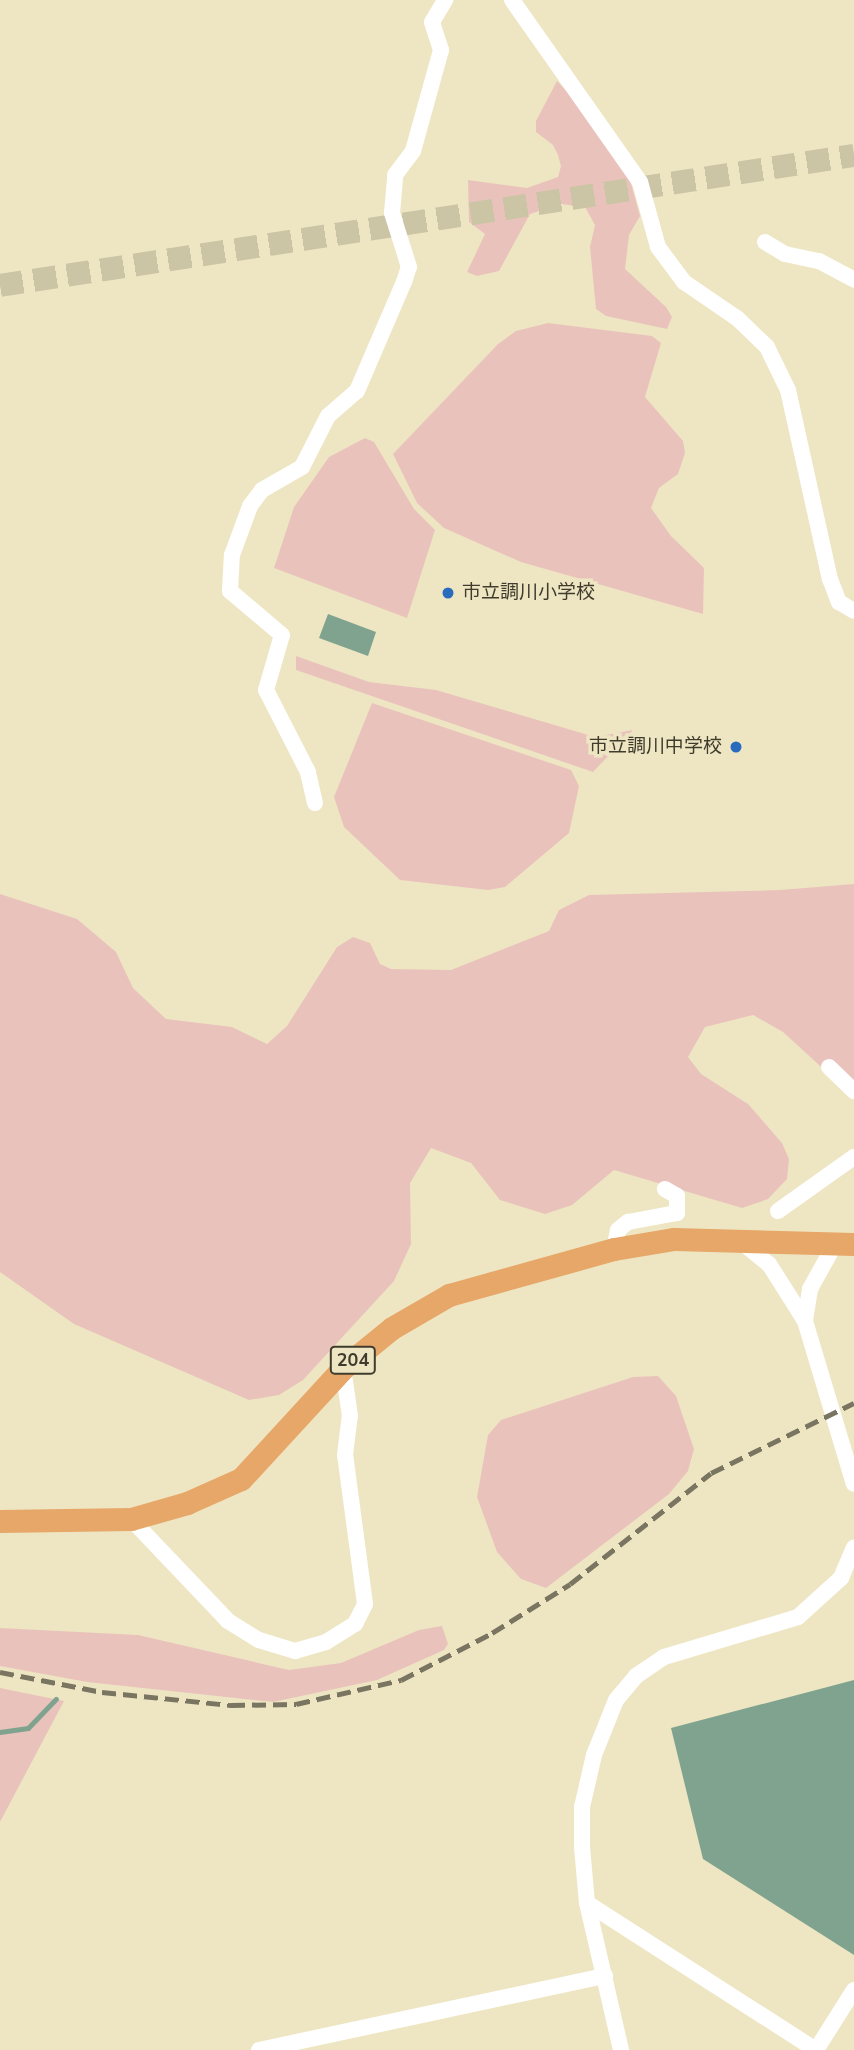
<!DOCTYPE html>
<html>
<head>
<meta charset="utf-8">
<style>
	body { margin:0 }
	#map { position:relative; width:854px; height:2050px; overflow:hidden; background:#eee6c3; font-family:"Nunito Sans","Noto Sans JP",sans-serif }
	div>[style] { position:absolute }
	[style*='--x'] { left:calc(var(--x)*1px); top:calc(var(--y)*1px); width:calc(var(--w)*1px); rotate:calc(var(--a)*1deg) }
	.green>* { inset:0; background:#e9c3bb }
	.water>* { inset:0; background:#80a38f }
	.stream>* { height:4.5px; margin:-2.25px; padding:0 2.25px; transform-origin:2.25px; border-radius:2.25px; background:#80a38f }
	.highway-tunnel>* { height:23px; margin-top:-11.5px; transform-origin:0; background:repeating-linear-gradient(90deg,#cbc4a5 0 23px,transparent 0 34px) }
	.minor>* { height:16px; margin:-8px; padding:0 8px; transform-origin:8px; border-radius:8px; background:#fff }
	.highway>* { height:23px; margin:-11.5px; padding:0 11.5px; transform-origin:11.5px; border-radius:11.5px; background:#e6a769 }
	.rail>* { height:4.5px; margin-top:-2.25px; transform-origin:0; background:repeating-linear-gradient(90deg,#7a7560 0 14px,transparent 0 21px) }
	.dots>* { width:19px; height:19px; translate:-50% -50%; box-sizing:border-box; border:4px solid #eee6c3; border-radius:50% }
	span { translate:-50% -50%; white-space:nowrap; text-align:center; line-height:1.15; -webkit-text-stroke:7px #eee6c3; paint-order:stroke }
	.shield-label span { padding:2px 5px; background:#eee6c3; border:2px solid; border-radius:5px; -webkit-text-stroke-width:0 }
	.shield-label { font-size:18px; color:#3f3c2e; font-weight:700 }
	.poi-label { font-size:19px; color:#3f3c2e }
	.left { translate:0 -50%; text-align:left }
	.right { translate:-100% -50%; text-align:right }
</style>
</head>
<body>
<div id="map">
	<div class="green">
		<div style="clip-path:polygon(557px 81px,622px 151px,640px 216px,629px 235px,625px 269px,666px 307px,672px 317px,667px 329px,606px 316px,596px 309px,590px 247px,595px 225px,585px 207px,561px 204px,530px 214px,499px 271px,477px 276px,467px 272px,485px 234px,469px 222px,468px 180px,527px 188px,558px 177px,561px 166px,558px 155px,553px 145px,536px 132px,536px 121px)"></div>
		<div style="clip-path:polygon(548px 323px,652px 336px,661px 343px,645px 397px,683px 441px,685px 453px,678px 474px,659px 488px,651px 508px,671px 536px,704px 568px,703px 614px,521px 562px,444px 528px,417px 503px,393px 454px,498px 344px,516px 331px)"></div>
		<div style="clip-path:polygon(365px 438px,374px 442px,414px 509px,435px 530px,407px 618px,274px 568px,294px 507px,329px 457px)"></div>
		<div style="clip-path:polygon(296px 656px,369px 682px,436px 690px,595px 737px,633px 730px,593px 772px,296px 670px)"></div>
		<div style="clip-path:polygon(372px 703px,571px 770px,579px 786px,569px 833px,505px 887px,488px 890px,400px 880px,344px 827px,334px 797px)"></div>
		<div style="clip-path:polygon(854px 884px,854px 1097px,783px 1032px,753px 1015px,705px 1027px,688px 1057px,701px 1074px,748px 1104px,782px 1143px,789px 1159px,787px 1179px,768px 1199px,742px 1208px,614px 1170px,572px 1205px,545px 1214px,500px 1200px,471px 1163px,431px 1148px,410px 1183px,411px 1244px,394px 1281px,303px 1380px,279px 1395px,249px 1400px,74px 1324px,0 1272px,0 894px,77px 919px,116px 952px,133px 988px,166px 1019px,232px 1027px,267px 1044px,287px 1026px,337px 947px,353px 937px,370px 943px,380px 964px,391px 969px,451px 970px,549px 931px,559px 910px,589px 895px,780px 890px)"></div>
		<div style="clip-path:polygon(658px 1376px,676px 1396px,694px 1449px,688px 1471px,669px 1494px,546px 1588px,521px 1579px,497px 1552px,477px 1497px,488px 1435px,501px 1420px,633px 1377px)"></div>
		<div style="clip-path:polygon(442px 1626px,448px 1644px,444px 1650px,377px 1680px,273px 1702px,87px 1682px,0 1666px,0 1628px,138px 1635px,289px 1670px,341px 1663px,419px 1630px)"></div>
		<div style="clip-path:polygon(0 1688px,64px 1701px,0 1822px)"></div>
	</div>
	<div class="water">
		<div style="clip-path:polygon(328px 614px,376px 632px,368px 656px,319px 638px)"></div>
		<div style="clip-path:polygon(854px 1680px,854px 1955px,703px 1859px,671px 1728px)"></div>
	</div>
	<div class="stream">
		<div style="--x:0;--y:1732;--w:28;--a:-8"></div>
		<div style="--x:28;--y:1728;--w:40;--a:-46"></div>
	</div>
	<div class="highway-tunnel">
		<div style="--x:0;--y:285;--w:864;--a:-8.66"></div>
	</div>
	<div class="minor">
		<div style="--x:512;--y:0;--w:223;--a:54.9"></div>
		<div style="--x:640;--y:182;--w:67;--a:74.5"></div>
		<div style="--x:658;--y:247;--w:44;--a:53.4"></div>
		<div style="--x:684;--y:282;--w:65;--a:34.4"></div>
		<div style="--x:738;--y:319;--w:40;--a:44"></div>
		<div style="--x:767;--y:347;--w:48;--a:64"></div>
		<div style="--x:788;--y:390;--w:194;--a:77.5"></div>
		<div style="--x:830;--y:579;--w:25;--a:69"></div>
		<div style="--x:839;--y:602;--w:17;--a:31"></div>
		<div style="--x:765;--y:242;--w:23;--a:31"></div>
		<div style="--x:785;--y:254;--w:35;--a:12"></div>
		<div style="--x:819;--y:261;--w:40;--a:28"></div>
		<div style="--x:315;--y:803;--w:32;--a:-103"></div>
		<div style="--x:308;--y:772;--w:92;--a:-117.1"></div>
		<div style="--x:266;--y:690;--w:57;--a:-73.8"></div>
		<div style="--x:282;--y:635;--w:68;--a:-139.8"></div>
		<div style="--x:230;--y:591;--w:36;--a:-87"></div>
		<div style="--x:232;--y:555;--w:52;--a:-69.8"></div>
		<div style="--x:250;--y:506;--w:20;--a:-53"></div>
		<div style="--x:262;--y:490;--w:46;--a:-29.9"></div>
		<div style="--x:302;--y:467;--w:57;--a:-63"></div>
		<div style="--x:328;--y:416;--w:38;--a:-41"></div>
		<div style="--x:357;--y:391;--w:119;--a:-66.7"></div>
		<div style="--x:404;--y:282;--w:16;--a:-72"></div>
		<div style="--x:409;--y:267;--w:57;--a:-107.5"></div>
		<div style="--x:392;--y:213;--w:38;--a:-85"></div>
		<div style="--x:395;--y:175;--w:30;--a:-53"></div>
		<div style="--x:413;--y:151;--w:105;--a:-74.5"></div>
		<div style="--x:441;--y:50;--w:29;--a:-108"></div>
		<div style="--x:432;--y:22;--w:26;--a:-59"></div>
		<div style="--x:829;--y:1067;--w:35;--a:44"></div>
		<div style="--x:778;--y:1211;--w:93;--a:-35.4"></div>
		<div style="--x:739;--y:1240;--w:38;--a:39"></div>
		<div style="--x:769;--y:1264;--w:67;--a:57.7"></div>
		<div style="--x:835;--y:1244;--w:51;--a:119.1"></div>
		<div style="--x:810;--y:1289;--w:32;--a:99"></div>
		<div style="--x:805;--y:1321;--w:170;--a:73.3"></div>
		<div style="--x:614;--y:1249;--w:19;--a:-78"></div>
		<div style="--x:618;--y:1230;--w:13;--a:-39"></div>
		<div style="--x:628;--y:1222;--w:50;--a:-10.4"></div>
		<div style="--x:677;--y:1213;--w:17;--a:-90"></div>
		<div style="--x:677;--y:1196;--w:14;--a:-150"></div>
		<div style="--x:131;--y:1519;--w:141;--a:46.4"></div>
		<div style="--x:228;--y:1621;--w:36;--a:32"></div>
		<div style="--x:259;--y:1640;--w:38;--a:17"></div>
		<div style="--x:295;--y:1651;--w:32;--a:-16"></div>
		<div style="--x:326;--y:1642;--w:34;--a:-32"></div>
		<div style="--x:355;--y:1624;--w:22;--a:-63"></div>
		<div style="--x:365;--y:1604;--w:150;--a:-97.6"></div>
		<div style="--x:345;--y:1455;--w:39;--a:-83"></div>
		<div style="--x:350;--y:1416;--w:49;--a:-98.3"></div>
		<div style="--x:587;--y:1903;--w:272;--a:32.7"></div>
		<div style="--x:259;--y:2050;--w:354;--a:-12.1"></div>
		<div style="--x:621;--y:2050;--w:151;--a:-103"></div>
		<div style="--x:587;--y:1903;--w:56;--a:-95.1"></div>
		<div style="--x:582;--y:1847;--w:40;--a:-90"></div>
		<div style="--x:582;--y:1807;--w:53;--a:-77"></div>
		<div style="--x:594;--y:1755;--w:59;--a:-68.2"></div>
		<div style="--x:616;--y:1700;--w:31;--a:-50"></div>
		<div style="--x:636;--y:1676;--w:34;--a:-34"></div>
		<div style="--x:664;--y:1657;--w:140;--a:-16.6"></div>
		<div style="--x:798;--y:1617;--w:58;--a:-42.2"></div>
		<div style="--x:841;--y:1578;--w:33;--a:-67"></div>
		<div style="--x:816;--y:2050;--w:71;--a:-57.7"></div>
	</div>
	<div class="highway">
		<div style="--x:0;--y:1521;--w:131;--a:-0.9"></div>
		<div style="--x:131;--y:1519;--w:58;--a:-15.9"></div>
		<div style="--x:187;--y:1503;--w:59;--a:-24"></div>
		<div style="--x:241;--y:1479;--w:151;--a:-47.4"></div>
		<div style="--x:343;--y:1368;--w:63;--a:-39.2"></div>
		<div style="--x:392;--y:1328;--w:66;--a:-30.1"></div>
		<div style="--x:449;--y:1295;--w:171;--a:-15.6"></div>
		<div style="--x:614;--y:1249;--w:61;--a:-9.5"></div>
		<div style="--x:674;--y:1239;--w:180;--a:1.6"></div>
	</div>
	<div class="rail">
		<div style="--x:0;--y:1672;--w:104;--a:11.1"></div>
		<div style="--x:102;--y:1692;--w:130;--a:5.8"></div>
		<div style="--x:231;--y:1705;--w:65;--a:-0.9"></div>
		<div style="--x:296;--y:1704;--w:108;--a:-12.9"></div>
		<div style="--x:401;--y:1680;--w:102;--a:-27.3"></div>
		<div style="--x:492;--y:1633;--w:92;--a:-32.1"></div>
		<div style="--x:570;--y:1584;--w:179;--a:-38.2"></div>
		<div style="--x:711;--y:1473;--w:159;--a:-26.1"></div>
	</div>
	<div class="dots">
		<div style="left:448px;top:593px;background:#296cbe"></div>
		<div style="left:736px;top:747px;background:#296cbe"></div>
	</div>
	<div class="shield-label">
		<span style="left:353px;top:1360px">204</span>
	</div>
	<div class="poi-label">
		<span class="left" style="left:462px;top:593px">市立調川小学校</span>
		<span class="right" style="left:722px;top:747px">市立調川中学校</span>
	</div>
</div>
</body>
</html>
